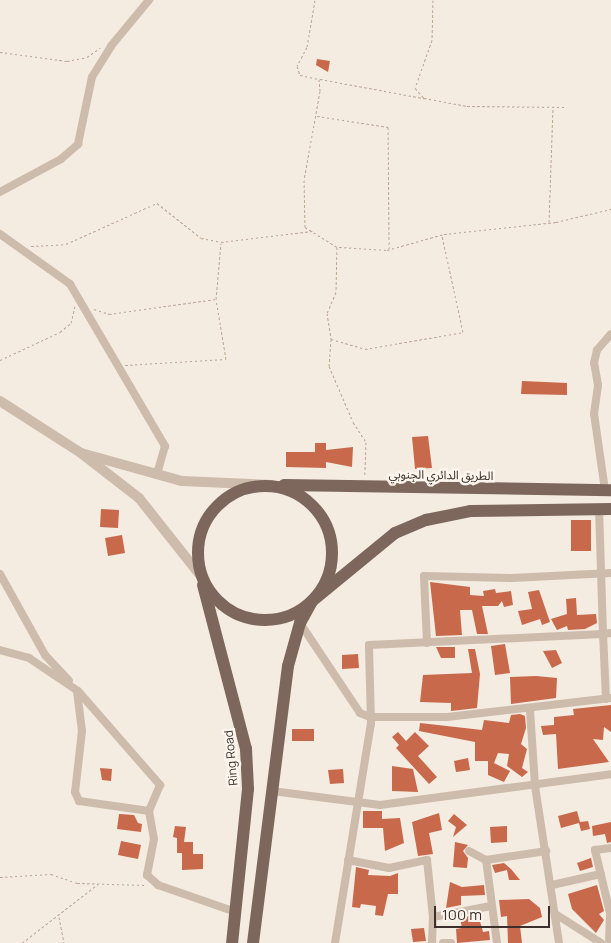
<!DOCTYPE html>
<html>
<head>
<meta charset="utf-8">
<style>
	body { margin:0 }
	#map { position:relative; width:611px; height:943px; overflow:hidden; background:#f4ebe1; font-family:Manrope,"Noto Sans Arabic",sans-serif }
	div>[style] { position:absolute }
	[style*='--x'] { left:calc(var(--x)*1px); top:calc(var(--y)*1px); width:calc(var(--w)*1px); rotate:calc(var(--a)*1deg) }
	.building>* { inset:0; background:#c8694b }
	.path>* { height:1px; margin-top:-0.5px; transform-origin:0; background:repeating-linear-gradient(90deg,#b9a596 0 2.5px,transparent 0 5px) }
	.minor>* { height:8px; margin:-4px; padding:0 4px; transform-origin:4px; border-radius:4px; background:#cdbbac }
	.tertiary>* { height:10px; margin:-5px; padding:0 5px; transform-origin:5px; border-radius:5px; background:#cdbbac }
	.primary>* { height:12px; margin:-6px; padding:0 6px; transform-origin:6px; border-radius:6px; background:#7d675c }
	.primary>.ring { margin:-6px; padding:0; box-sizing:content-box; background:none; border:12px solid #7d675c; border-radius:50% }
	span { translate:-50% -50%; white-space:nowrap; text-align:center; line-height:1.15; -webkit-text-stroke:5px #fbf5ee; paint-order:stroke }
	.street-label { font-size:12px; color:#3b302b }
	.scale { position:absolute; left:434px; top:906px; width:116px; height:22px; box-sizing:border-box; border:2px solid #3b302b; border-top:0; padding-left:6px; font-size:15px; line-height:18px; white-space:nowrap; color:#3b302b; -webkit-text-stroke:4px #fbf5ee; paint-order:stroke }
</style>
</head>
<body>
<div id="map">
	<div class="building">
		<div style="clip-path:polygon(317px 59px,330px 61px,328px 72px,316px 65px)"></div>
		<div style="clip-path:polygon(522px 381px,567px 383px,567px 395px,521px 394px)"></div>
		<div style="clip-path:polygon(428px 436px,432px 468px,415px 469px,412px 437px)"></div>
		<div style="clip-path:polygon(315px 443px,326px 443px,326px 450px,353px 447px,352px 467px,326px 462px,326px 468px,286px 467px,286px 452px,315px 452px)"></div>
		<div style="clip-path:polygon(101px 509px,119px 510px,118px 528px,100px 527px)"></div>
		<div style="clip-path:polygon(571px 520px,591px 520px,591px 551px,571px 551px)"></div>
		<div style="clip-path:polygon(122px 535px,125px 553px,108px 556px,105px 538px)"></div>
		<div style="clip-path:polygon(430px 582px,470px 587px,470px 595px,484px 596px,483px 591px,495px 589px,496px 593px,511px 591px,513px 605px,504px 607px,502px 601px,498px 606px,482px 606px,488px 634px,477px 634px,472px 610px,460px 610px,462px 635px,436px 636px)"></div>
		<div style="clip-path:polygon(539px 590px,550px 622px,542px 625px,540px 619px,522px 625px,518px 611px,532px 609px,528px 592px)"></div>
		<div style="clip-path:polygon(576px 598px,577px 615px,596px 614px,597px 623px,585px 629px,568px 630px,567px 626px,557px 630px,551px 619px,567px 614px,566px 599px)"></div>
		<div style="clip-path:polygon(505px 644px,510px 673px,495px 675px,491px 646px)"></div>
		<div style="clip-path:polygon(436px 647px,455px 647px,455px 658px,441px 658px)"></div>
		<div style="clip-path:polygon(468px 649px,475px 649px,480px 674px,477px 708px,451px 711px,451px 703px,420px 702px,423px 675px,472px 673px)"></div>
		<div style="clip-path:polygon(556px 650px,562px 663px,552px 668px,543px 651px)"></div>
		<div style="clip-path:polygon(358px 654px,359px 668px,342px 669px,342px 655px)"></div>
		<div style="clip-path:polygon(536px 676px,557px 678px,556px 698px,511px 704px,510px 677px)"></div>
		<div style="clip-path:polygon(611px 705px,611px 732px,604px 727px,603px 740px,593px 739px,609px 762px,558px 769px,556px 734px,543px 735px,541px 726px,554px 725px,554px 717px,574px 715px,573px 709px)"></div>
		<div style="clip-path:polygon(520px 714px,525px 716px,526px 728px,521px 744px,527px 749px,522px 768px,528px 772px,522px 777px,507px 766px,509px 754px,498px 753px,494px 763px,510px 771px,504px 782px,488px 775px,488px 761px,475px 761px,475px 742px,419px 731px,420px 723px,482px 730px,484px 720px,509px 723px,511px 715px)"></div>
		<div style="clip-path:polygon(292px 729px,314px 729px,314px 741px,292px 741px)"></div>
		<div style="clip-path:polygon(398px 732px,406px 741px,415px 732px,429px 746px,418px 756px,437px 777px,429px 784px,396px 748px,399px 745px,392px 737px)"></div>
		<div style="clip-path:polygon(468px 758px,470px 770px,456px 772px,454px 761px)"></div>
		<div style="clip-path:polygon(392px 766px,413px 769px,418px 792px,392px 791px)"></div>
		<div style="clip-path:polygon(100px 768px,112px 769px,111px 781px,102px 780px)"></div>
		<div style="clip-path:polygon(343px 769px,344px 783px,330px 784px,328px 770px)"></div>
		<div style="clip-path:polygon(363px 811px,382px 811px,382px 819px,400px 818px,404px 843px,385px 851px,383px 828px,363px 828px)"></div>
		<div style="clip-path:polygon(577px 811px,580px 822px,588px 821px,590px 829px,581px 831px,579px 823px,561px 828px,558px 816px)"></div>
		<div style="clip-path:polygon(439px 813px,442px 830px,429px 833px,433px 854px,418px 856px,412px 822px)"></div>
		<div style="clip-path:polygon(119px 814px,134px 815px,138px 823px,142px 824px,141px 832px,117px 829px)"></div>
		<div style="clip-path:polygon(454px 814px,467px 825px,453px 837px,456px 827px,448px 821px)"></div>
		<div style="clip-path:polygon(611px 822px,611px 842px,607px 843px,605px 834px,593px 836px,592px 826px)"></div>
		<div style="clip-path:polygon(175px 826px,186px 827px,184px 842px,193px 842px,193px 854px,203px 854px,203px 869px,182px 870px,182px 853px,177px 853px,177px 838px,173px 837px)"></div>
		<div style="clip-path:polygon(507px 826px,507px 842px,491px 843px,490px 827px)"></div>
		<div style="clip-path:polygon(121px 841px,141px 845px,138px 859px,118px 855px)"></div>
		<div style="clip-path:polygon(455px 842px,468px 845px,463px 851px,468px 858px,467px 868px,453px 867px)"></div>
		<div style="clip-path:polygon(591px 858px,593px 867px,580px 871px,577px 863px)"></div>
		<div style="clip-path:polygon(504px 863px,511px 869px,520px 880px,509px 880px,507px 870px,495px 873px,492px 865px)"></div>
		<div style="clip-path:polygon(356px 867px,369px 870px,368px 875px,390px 876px,398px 873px,398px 894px,388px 894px,383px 916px,375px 915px,376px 906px,361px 904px,360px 908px,352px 907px)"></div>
		<div style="clip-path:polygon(450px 882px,462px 887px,484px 885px,485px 895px,461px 896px,461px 905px,446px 908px)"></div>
		<div style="clip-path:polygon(597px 885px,604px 911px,599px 914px,604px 920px,596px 933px,572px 909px,568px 894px)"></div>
		<div style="clip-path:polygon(529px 899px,540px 908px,542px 917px,520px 926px,522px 943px,508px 943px,507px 916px,501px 917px,499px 900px)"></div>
		<div style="clip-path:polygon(478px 914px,483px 932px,489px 931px,490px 940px,457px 943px,456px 929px,462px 928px,460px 918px)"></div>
		<div style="clip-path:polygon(424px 928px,426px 941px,413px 942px,411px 929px)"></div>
	</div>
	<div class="path">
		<div style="--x:315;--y:0;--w:48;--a:99.7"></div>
		<div style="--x:307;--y:47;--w:21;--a:118"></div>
		<div style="--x:297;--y:66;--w:9;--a:72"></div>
		<div style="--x:300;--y:75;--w:19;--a:12"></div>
		<div style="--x:319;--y:79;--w:12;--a:85"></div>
		<div style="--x:320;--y:91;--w:90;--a:100.2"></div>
		<div style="--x:304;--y:180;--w:47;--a:88.8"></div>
		<div style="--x:305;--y:227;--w:38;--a:32"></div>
		<div style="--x:337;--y:247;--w:45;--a:91.3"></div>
		<div style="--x:336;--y:292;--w:23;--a:113"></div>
		<div style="--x:327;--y:313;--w:26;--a:81"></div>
		<div style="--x:331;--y:339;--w:27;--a:94"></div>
		<div style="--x:329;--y:366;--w:61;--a:66.8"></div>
		<div style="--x:353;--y:422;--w:24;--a:57"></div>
		<div style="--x:366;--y:442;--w:34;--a:92"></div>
		<div style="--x:433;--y:0;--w:40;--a:91.4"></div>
		<div style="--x:432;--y:40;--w:51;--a:109.5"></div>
		<div style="--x:415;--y:88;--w:13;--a:48"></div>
		<div style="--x:424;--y:98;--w:44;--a:10.5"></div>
		<div style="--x:467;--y:106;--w:99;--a:0.6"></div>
		<div style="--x:0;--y:52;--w:68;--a:7.7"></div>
		<div style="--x:67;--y:61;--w:20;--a:-11"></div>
		<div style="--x:87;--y:57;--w:16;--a:-35"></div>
		<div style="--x:320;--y:79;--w:106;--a:10.4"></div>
		<div style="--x:317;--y:116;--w:72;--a:8.8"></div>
		<div style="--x:388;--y:127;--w:122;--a:89.5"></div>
		<div style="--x:549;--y:222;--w:114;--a:-88"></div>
		<div style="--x:31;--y:246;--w:35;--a:-3"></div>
		<div style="--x:66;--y:244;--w:100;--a:-24.3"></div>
		<div style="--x:157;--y:203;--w:56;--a:38.5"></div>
		<div style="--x:201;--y:238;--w:20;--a:11"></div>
		<div style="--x:221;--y:242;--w:92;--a:-6.9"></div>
		<div style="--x:339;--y:247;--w:48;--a:3.6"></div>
		<div style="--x:387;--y:250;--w:59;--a:-15.7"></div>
		<div style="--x:444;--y:234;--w:113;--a:-6.1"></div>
		<div style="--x:556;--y:222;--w:57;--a:-13.3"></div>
		<div style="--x:94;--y:309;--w:16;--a:18"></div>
		<div style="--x:109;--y:314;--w:108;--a:-8"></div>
		<div style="--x:331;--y:339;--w:35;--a:16"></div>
		<div style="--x:365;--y:349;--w:99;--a:-9.8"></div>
		<div style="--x:463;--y:332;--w:98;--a:-102.3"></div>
		<div style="--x:0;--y:360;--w:66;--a:-25"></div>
		<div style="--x:60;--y:332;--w:14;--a:-39"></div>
		<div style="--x:71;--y:323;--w:17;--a:-77"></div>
		<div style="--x:125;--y:365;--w:101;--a:-3.4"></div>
		<div style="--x:226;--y:359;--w:61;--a:-99.5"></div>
		<div style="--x:216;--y:299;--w:56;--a:-84.9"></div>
		<div style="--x:0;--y:877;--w:51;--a:-3.4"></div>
		<div style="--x:51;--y:874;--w:28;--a:19"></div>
		<div style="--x:77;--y:883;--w:68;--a:1.7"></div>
		<div style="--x:59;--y:917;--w:26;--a:79"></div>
		<div style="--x:22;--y:943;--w:96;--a:-37.8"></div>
	</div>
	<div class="minor">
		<div style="--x:0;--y:192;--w:69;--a:-28.4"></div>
		<div style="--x:61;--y:159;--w:23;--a:-41"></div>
		<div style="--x:78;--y:144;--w:68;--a:-78.2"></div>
		<div style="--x:92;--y:77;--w:36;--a:-58"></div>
		<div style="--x:111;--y:46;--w:60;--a:-50.4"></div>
		<div style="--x:0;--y:234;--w:86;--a:35.5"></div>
		<div style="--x:70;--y:284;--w:188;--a:59.6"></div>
		<div style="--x:165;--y:446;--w:29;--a:106"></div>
		<div style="--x:605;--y:490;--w:77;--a:-98.2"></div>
		<div style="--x:594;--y:414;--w:29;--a:-82"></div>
		<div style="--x:598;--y:385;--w:22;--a:-100"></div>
		<div style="--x:594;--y:363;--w:13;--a:-77"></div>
		<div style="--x:597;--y:350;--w:21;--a:-49"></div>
		<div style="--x:0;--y:574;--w:93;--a:60.9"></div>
		<div style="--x:45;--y:655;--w:35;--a:47"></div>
		<div style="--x:300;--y:623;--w:108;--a:56.3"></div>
		<div style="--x:360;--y:713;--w:11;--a:22"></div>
		<div style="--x:370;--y:717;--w:77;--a:0"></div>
		<div style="--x:447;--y:717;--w:165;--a:-6.6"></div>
		<div style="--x:427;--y:643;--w:67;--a:-92.6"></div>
		<div style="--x:424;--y:576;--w:88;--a:1.3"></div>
		<div style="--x:512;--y:578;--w:99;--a:-2.9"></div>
		<div style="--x:0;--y:650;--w:30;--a:15"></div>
		<div style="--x:29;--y:658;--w:59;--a:34"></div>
		<div style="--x:78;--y:691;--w:125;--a:48.9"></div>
		<div style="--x:160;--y:785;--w:28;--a:113"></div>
		<div style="--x:149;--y:811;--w:28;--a:80"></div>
		<div style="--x:154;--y:839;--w:37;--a:101"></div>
		<div style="--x:147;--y:875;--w:15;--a:42"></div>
		<div style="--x:158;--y:885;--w:83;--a:19.1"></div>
		<div style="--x:77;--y:691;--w:40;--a:82.9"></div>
		<div style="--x:82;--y:731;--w:61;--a:96.5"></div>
		<div style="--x:75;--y:792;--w:10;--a:66"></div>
		<div style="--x:79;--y:801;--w:71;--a:8.1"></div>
		<div style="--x:606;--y:699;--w:65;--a:-92.6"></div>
		<div style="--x:603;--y:634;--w:8;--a:-7"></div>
		<div style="--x:530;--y:710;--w:76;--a:86.2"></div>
		<div style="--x:535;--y:786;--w:159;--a:81.3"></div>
		<div style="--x:272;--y:791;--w:109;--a:7.4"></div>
		<div style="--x:380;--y:805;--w:233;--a:-7.6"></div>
		<div style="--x:469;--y:851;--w:19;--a:28"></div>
		<div style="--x:348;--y:860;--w:42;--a:11"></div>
		<div style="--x:389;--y:868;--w:39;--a:-12"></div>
		<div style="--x:427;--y:860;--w:57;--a:84"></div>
		<div style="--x:552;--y:885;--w:50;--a:-12.7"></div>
		<div style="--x:557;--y:915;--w:52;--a:32.5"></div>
		<div style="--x:335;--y:943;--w:223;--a:-80.7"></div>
		<div style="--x:371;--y:723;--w:78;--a:-91.5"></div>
		<div style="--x:369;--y:645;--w:234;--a:-2.7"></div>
		<div style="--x:603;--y:634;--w:125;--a:-91.8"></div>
		<div style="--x:432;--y:943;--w:26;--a:-88"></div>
		<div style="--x:433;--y:917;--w:59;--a:-10.7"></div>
		<div style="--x:443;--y:943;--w:8;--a:0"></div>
		<div style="--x:497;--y:943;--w:84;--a:-97.5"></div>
		<div style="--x:486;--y:860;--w:61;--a:-8.5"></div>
		<div style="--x:609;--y:943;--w:30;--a:-88"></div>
		<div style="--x:610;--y:913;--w:65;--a:-103.4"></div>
		<div style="--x:595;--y:850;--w:16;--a:-7"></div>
	</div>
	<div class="tertiary">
		<div style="--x:0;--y:401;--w:96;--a:32.7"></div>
		<div style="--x:200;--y:575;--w:98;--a:-128.4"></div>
		<div style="--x:139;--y:498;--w:73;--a:-142.2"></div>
		<div style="--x:81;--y:453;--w:105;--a:15.5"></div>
		<div style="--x:182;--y:481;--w:88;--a:2.6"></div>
	</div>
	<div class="primary">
		<div style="--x:284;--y:485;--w:327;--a:0.9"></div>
		<div class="ring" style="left:198px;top:486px;width:122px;height:122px"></div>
		<div style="--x:203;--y:585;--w:170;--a:75.3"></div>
		<div style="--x:246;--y:749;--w:40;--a:87.1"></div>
		<div style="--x:248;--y:789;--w:155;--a:95.9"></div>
		<div style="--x:253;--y:943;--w:279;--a:-82.8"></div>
		<div style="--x:288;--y:666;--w:45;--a:-74.4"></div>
		<div style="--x:300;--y:623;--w:25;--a:-61"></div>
		<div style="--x:312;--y:601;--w:107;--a:-39.3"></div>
		<div style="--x:395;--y:533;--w:34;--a:-23"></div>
		<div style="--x:426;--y:520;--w:46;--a:-11.3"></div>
		<div style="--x:471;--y:511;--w:140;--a:-0.8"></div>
	</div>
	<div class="street-label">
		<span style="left:441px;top:475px;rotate:1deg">الطريق الدائري الجنوبي</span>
		<span style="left:231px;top:758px;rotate:-95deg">Ring Road</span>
	</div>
	<div class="scale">100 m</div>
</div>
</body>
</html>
